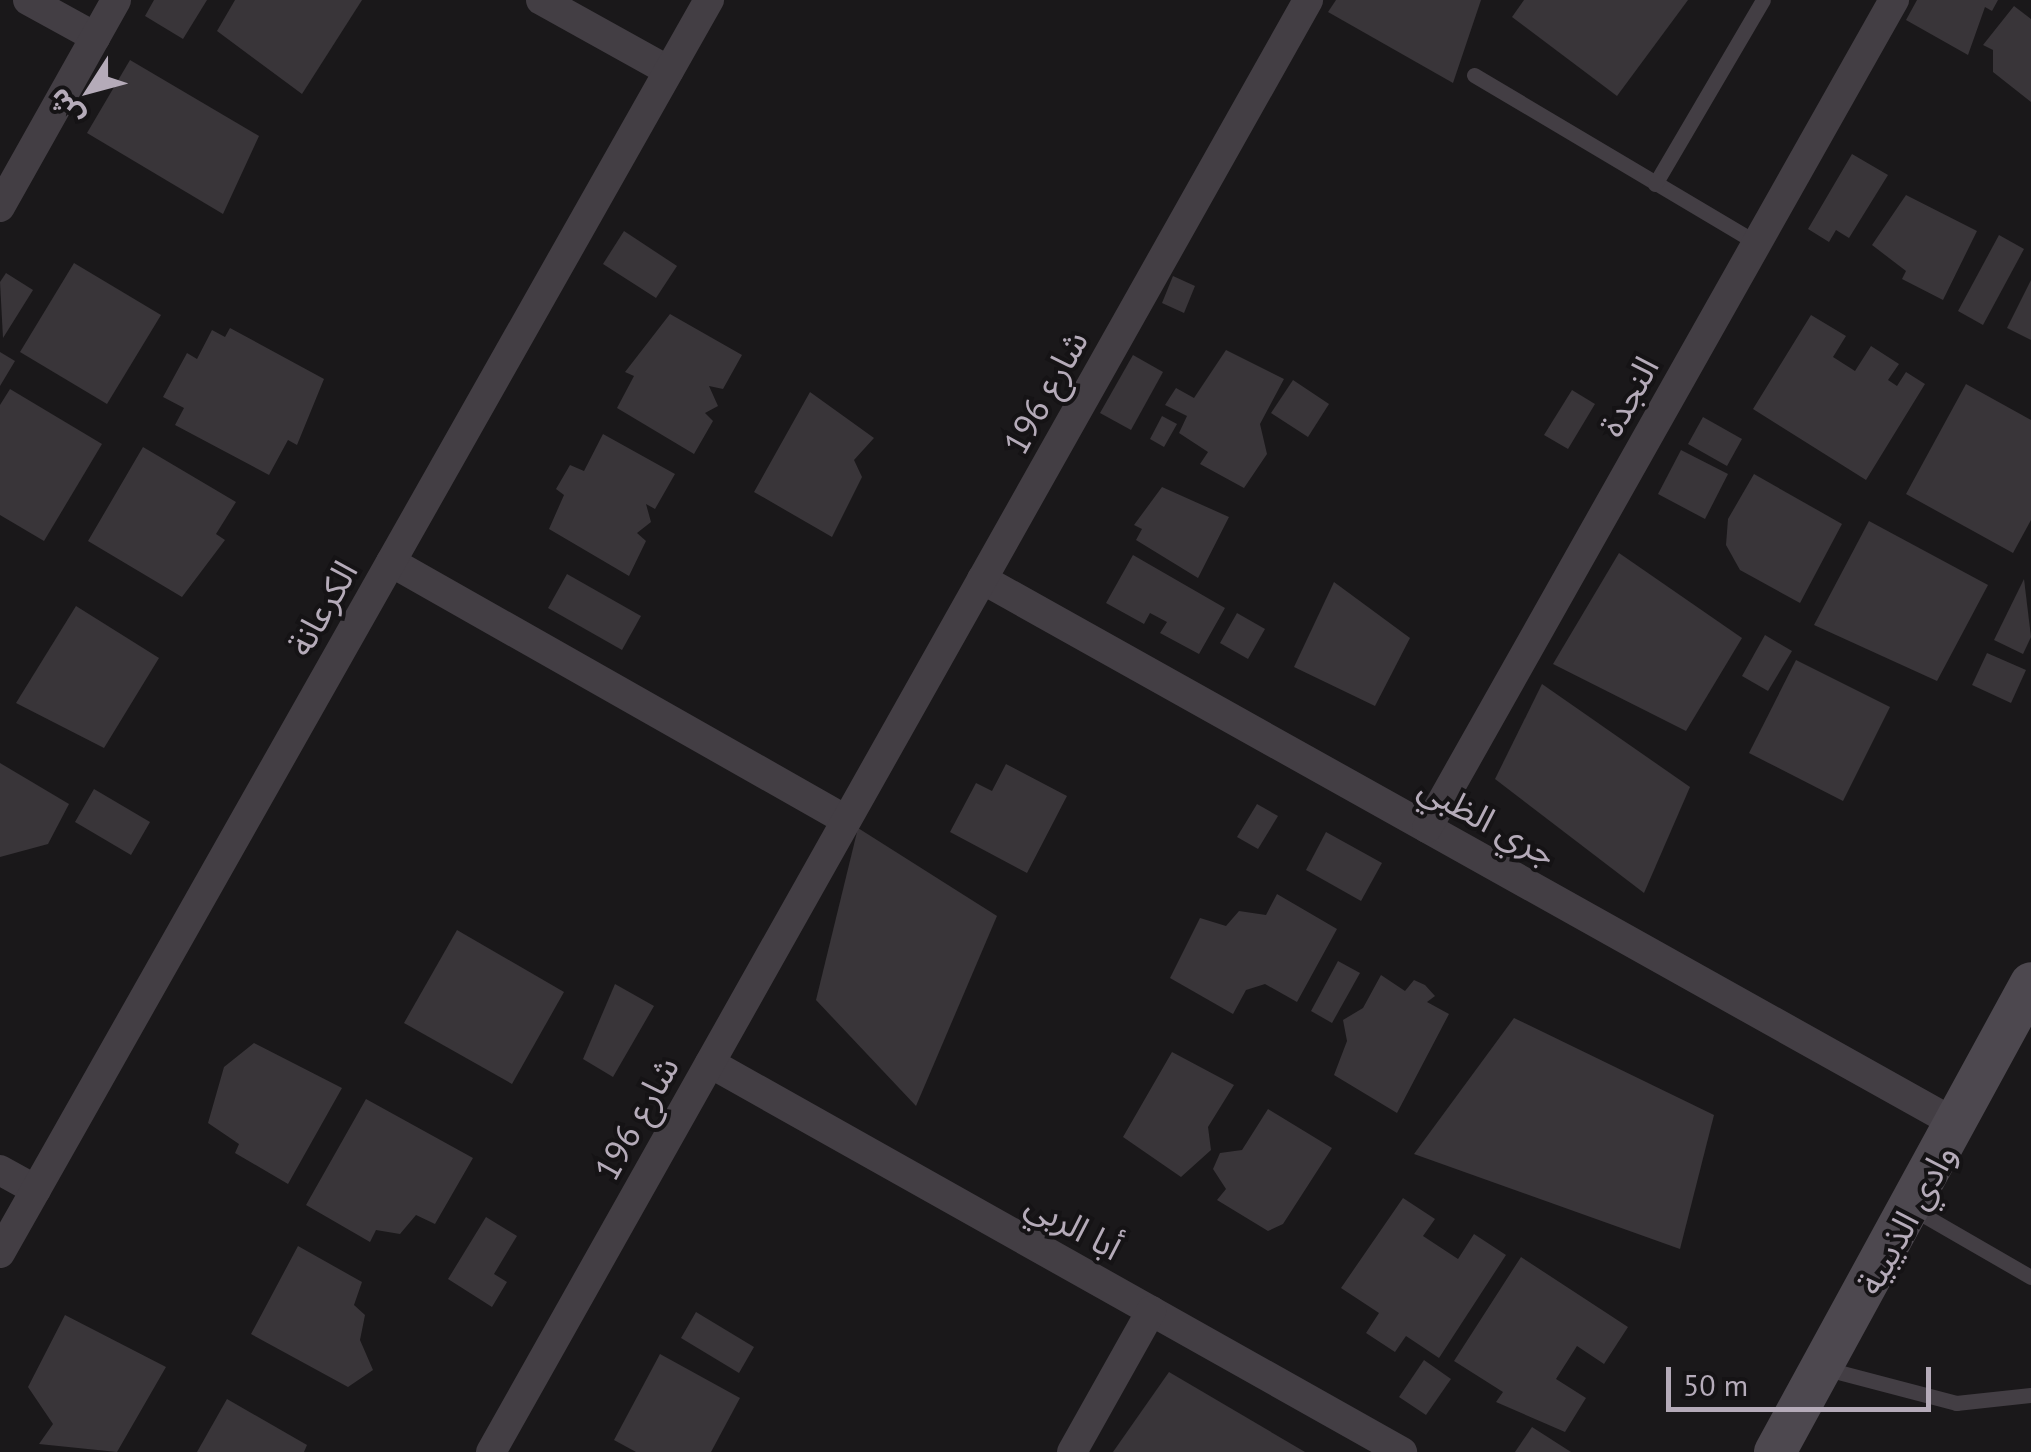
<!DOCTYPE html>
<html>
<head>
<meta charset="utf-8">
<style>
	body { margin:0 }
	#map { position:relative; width:2031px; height:1452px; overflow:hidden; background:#1a181a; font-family:"PT Sans","Noto Sans Arabic",sans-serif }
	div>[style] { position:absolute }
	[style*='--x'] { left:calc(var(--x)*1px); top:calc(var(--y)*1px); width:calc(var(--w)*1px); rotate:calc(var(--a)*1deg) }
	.building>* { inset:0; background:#393539 }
	.lane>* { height:15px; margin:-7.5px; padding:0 7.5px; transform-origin:7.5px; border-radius:7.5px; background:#433e44 }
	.street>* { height:30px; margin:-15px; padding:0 15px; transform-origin:15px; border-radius:15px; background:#433e44 }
	.secondary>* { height:42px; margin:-21px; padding:0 21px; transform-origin:21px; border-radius:21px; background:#4d484f }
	span { translate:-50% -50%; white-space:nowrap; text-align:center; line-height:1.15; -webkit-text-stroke:8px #151315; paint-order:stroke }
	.street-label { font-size:35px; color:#b5abb9 }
	.north { position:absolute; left:40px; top:40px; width:100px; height:100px; -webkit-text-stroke:8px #151315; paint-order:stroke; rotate:234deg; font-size:28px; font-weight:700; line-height:40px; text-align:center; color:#b5abb9 }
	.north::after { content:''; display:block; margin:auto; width:35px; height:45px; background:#b5abb9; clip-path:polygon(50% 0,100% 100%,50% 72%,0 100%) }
	.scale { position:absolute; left:1666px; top:1367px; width:265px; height:45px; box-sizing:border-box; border:5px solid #b5abb9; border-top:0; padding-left:12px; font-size:30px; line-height:35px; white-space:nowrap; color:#b5abb9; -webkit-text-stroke:8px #151315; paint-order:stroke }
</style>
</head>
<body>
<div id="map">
	<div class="building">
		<div style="clip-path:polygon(154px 0,207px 0,183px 39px,145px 16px)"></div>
		<div style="clip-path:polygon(235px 0,362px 0,302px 94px,217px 31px)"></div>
		<div style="clip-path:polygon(1336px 0,1481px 0,1453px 83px,1328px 12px)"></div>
		<div style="clip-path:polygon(1524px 0,1688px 0,1617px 96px,1512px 17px)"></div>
		<div style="clip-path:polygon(1917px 0,1998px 0,1992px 11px,1985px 7px,1968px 55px,1906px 20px)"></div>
		<div style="clip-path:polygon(2014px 6px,2031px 19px,2031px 102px,1993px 72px,1993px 50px,1983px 45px)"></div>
		<div style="clip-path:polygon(130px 60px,259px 136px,223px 214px,87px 133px)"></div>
		<div style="clip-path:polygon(1852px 154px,1888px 175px,1849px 238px,1836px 230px,1829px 242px,1808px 229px)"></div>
		<div style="clip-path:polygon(1906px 195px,1977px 231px,1943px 300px,1902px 279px,1906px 271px,1872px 245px)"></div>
		<div style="clip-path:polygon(624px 231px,677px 266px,656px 298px,603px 264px)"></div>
		<div style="clip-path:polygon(1999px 235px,2024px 249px,1983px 325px,1958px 311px)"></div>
		<div style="clip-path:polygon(74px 263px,161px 315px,107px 404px,20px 352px)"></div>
		<div style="clip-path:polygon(6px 273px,33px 290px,3px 338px,0 282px)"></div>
		<div style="clip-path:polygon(1173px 276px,1195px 286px,1184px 313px,1162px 303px)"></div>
		<div style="clip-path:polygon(2031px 280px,2031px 340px,2007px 328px)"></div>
		<div style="clip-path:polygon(670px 314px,742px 355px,723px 389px,709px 386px,718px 406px,705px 413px,713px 421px,694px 454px,617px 408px,634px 376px,625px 372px)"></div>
		<div style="clip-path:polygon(1811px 315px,1846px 336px,1833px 357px,1855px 371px,1871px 346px,1899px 364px,1888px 380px,1897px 386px,1906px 372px,1925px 384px,1866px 480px,1753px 409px)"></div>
		<div style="clip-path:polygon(230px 328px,324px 379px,297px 445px,288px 440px,269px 475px,175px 425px,184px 408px,163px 397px,187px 353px,197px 359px,212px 330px,225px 337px)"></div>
		<div style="clip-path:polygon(1226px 350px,1284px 379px,1260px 424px,1267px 454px,1244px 488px,1200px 464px,1208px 452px,1179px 433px,1187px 416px,1165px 405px,1176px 388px,1194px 398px)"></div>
		<div style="clip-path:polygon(0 352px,15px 361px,0 386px)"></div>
		<div style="clip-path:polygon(1133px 355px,1163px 372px,1131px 430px,1100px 413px)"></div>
		<div style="clip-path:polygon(1293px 380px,1329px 404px,1308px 437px,1271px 413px)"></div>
		<div style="clip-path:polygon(1966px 384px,2031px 420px,2031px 520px,2013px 553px,1906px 494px)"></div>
		<div style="clip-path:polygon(10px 389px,102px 444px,44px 541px,0 515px,0 405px)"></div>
		<div style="clip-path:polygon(1572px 390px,1595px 404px,1568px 449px,1544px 435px)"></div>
		<div style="clip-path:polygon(810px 392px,874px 438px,854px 460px,862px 477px,832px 537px,754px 492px)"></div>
		<div style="clip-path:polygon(1162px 416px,1177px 424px,1164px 447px,1150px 439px)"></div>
		<div style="clip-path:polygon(1703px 417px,1742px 439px,1727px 466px,1688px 444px)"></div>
		<div style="clip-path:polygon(603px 434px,675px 474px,655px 509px,646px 504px,651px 522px,637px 533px,646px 541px,629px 576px,549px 529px,564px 495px,556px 489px,570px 465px,584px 471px)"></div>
		<div style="clip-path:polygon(143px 447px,236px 502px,216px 534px,225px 540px,182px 597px,88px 541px)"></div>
		<div style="clip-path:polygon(1681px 450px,1728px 474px,1705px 519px,1658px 494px)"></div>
		<div style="clip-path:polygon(1754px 474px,1842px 524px,1800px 603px,1740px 570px,1726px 545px,1728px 519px)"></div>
		<div style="clip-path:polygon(1162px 487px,1229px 517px,1198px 578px,1136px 540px,1142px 529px,1134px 525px)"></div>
		<div style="clip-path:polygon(1869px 521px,1988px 585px,1937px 681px,1814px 625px)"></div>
		<div style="clip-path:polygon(1619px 553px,1742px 638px,1686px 731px,1553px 664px)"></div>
		<div style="clip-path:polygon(1133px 555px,1225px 608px,1199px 654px,1160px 633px,1167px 622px,1150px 613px,1144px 624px,1106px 603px)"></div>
		<div style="clip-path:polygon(567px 574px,641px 616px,622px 650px,548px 608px)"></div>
		<div style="clip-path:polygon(2024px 579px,2031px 637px,2023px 654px,1994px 640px)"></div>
		<div style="clip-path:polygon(1334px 582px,1410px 638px,1375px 706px,1294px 667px)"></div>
		<div style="clip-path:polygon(76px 606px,159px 658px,104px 748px,16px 703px)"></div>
		<div style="clip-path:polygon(1237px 613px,1265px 629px,1248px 659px,1220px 643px)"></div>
		<div style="clip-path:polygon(1765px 635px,1792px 651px,1768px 691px,1742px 676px)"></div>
		<div style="clip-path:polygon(1987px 653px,2026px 670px,2011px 703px,1972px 685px)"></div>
		<div style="clip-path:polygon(1796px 660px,1890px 707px,1843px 801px,1749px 753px)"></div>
		<div style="clip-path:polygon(1542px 684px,1690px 787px,1644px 893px,1495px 779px)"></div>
		<div style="clip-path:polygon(0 763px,69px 804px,48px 844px,0 857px)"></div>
		<div style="clip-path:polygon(1006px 764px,1067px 796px,1027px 873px,950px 832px,976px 783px,992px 791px)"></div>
		<div style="clip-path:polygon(94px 789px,150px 822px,131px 855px,75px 822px)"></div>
		<div style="clip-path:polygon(1257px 804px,1278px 816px,1258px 849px,1237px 837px)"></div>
		<div style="clip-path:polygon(858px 828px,997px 916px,916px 1106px,816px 1000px)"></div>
		<div style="clip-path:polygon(1326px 832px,1382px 863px,1361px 901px,1306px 870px)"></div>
		<div style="clip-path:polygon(1277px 894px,1337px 929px,1297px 1002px,1265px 984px,1246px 990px,1233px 1014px,1170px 978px,1200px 918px,1226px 926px,1239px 911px,1266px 915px)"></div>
		<div style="clip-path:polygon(457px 930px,564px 992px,512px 1084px,404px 1023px)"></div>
		<div style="clip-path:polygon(1338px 961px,1360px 973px,1332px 1023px,1311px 1011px)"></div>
		<div style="clip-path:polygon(1381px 975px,1405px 991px,1414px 980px,1425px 985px,1435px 996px,1427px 1002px,1449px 1014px,1397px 1113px,1334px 1075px,1347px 1041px,1343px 1020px,1363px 1008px)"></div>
		<div style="clip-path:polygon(615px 984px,654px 1006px,613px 1077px,583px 1059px)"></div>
		<div style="clip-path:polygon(1514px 1018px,1714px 1115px,1680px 1249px,1414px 1154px)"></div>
		<div style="clip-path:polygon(254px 1043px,342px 1088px,288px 1184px,235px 1153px,239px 1144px,208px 1123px,224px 1067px)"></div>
		<div style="clip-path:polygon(1172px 1052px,1234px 1085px,1208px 1127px,1211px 1150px,1181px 1177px,1123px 1137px)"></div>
		<div style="clip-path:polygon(366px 1099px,473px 1158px,435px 1224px,416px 1215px,400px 1234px,376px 1230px,370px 1242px,306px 1205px)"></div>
		<div style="clip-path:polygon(1268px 1109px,1332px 1148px,1283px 1224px,1268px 1231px,1217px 1200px,1226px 1189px,1213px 1169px,1220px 1153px,1242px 1150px)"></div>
		<div style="clip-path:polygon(1403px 1198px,1435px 1219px,1423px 1236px,1458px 1259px,1474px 1234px,1506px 1255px,1439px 1358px,1406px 1336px,1395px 1352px,1366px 1333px,1379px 1313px,1341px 1288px)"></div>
		<div style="clip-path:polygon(486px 1217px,517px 1236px,494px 1274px,507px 1282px,492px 1307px,448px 1279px)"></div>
		<div style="clip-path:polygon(298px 1246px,362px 1282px,354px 1305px,365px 1315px,360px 1340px,373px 1370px,348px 1387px,251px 1334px)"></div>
		<div style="clip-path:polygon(1521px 1257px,1628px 1327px,1604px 1364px,1577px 1346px,1556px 1379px,1586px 1398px,1565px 1432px,1496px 1402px,1503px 1392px,1454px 1361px)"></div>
		<div style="clip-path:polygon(696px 1312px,754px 1347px,739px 1373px,681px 1338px)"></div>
		<div style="clip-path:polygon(65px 1315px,166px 1367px,117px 1452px,39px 1444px,53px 1424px,28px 1387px)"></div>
		<div style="clip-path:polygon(660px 1354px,740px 1398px,711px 1452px,636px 1452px,614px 1440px)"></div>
		<div style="clip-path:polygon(1424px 1360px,1451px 1379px,1426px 1415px,1399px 1397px)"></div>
		<div style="clip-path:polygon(1169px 1372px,1305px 1452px,1113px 1452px)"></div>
		<div style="clip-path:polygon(227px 1399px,307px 1445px,304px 1452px,197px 1452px)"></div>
		<div style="clip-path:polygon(1532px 1427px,1571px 1452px,1515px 1452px)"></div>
	</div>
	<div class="lane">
		<div style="--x:1474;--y:75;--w:329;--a:30.7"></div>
		<div style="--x:1655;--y:184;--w:213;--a:-59.6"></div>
		<div style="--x:1913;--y:1209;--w:136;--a:30"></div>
		<div style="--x:1823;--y:1368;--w:138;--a:14.7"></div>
		<div style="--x:1956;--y:1403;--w:75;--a:-6.1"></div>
	</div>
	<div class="street">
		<div style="--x:28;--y:0;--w:77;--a:28.9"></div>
		<div style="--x:541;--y:0;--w:146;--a:29"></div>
		<div style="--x:0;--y:207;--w:237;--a:-60.7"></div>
		<div style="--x:391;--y:562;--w:523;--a:29.55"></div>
		<div style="--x:982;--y:579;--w:1118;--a:29.22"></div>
		<div style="--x:1427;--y:828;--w:951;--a:-60.58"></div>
		<div style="--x:710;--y:1063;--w:794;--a:29.34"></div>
		<div style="--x:0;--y:1170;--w:41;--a:29.1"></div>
		<div style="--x:0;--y:1253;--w:1440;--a:-60.5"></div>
		<div style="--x:491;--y:1452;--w:1666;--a:-60.63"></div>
		<div style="--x:1072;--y:1452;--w:162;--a:-60.7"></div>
	</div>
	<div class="secondary">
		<div style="--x:1775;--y:1452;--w:534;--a:-61.37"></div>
	</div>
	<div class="street-label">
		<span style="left:1045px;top:392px;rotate:-61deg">شارع 196</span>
		<span style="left:1628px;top:396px;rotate:-61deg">النجدة</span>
		<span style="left:322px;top:608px;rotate:-60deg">الكرعانة</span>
		<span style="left:1488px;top:820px;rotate:29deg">جري الظبي</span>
		<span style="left:636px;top:1118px;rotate:-61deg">شارع 196</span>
		<span style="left:1906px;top:1219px;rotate:-61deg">وادي الذيبية</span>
		<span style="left:1074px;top:1225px;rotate:29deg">أبا الربي</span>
	</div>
	<div class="north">ش</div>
	<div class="scale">50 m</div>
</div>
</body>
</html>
